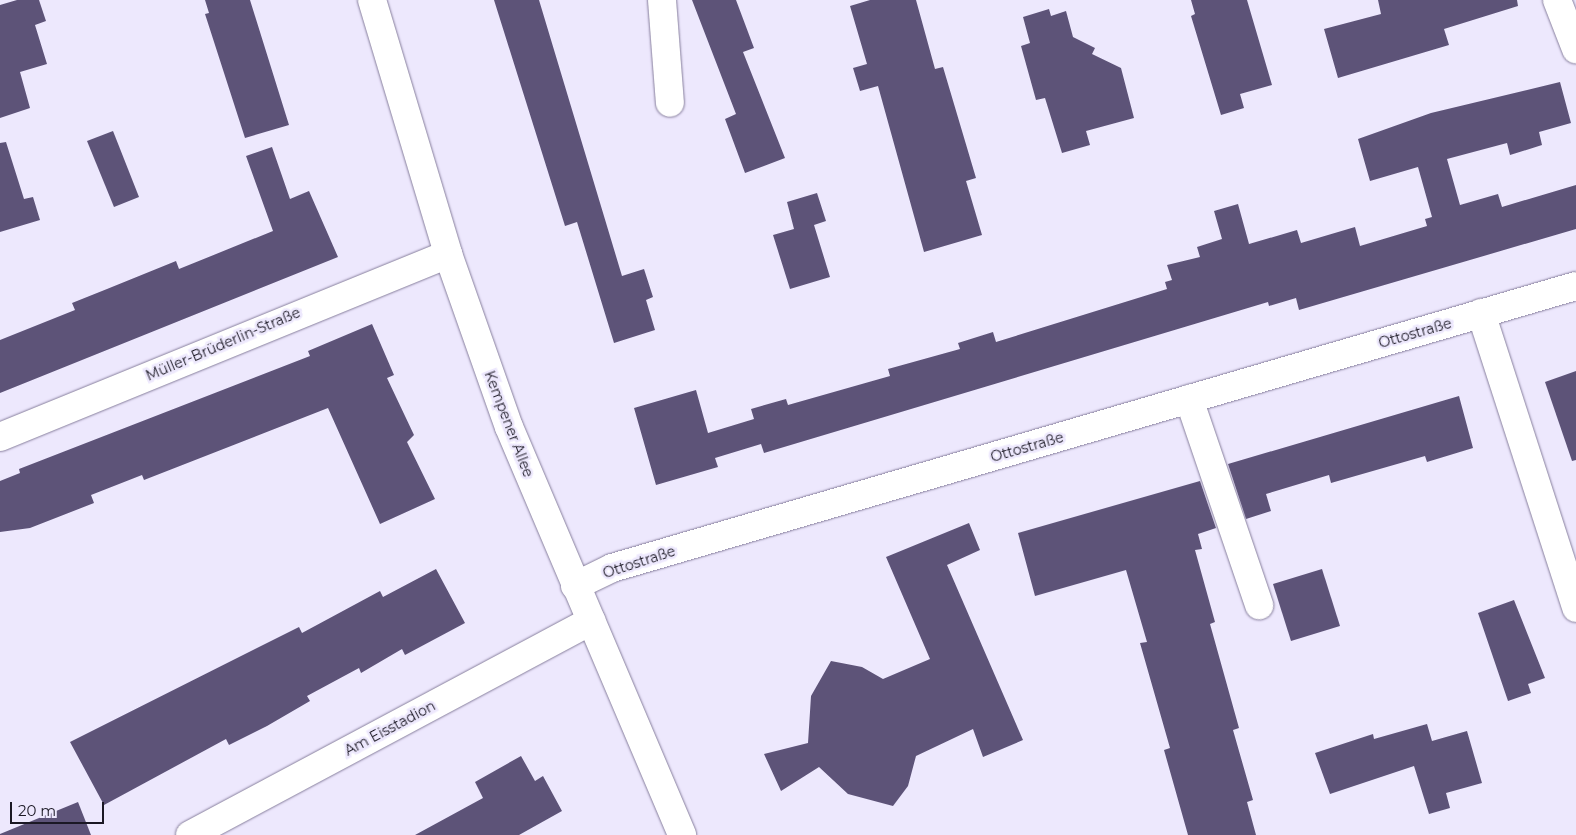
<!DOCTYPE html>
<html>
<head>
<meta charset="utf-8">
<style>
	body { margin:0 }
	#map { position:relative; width:1576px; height:835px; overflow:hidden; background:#ede8fd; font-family:Montserrat,sans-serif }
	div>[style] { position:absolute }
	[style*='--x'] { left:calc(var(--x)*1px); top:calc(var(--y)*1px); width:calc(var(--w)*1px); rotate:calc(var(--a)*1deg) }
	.building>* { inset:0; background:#5d5378 }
	.roads { filter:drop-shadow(0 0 1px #877f9d) drop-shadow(0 0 1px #877f9d) }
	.minor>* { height:28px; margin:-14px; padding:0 14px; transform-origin:14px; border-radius:14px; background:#fff }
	span { translate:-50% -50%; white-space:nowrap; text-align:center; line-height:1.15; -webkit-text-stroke:5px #ede8fd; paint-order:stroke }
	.street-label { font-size:14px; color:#1b1824 }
	.scale { position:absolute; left:10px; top:802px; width:94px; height:22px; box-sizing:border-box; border:2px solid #1b1824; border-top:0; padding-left:6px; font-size:15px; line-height:18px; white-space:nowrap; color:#1b1824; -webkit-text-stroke:4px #ede8fd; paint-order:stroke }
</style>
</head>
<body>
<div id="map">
	<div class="building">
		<div style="clip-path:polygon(17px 0,39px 0,46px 21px,35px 25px,47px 64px,20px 72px,30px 108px,0 118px,0 5px)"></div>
		<div style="clip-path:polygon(205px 0,250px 0,289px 125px,245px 138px,205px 14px,209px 13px)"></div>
		<div style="clip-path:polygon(494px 0,539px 0,622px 276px,644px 269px,653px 297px,646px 300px,655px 330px,614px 343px,577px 222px,565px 226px)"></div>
		<div style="clip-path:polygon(692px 0,736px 0,754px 48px,743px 52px,785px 158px,745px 173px,725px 119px,736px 114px)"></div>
		<div style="clip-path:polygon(870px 0,916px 0,935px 69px,943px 67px,976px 178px,966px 181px,982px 235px,924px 252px,878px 86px,860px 91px,853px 68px,867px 64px,850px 6px)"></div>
		<div style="clip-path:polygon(1191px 0,1247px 0,1272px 85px,1240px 94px,1244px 108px,1221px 115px,1191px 16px,1195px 14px)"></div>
		<div style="clip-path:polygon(1378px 0,1517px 0,1518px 6px,1444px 29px,1449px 45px,1338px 78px,1324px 29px,1381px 14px)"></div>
		<div style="clip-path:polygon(1049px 9px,1051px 16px,1066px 11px,1073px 37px,1095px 48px,1092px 54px,1121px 68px,1134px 118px,1086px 131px,1090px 145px,1062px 153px,1045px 98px,1036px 100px,1021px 46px,1030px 43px,1023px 17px)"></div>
		<div style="clip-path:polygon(1560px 82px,1571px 123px,1539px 132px,1542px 145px,1510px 155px,1507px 143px,1447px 159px,1460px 205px,1498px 194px,1502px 207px,1576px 185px,1576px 229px,1299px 310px,1296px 298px,1269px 306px,1268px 302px,764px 453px,761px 444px,715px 458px,718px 467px,656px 485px,634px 408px,696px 390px,708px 433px,754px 419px,751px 409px,786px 399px,788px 405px,890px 376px,888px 369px,960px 349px,958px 343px,993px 332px,996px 342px,1167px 289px,1165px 282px,1172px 280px,1167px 265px,1200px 257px,1197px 247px,1222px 239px,1214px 211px,1238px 204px,1249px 244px,1297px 230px,1301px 243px,1355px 227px,1360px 246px,1427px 226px,1425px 219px,1432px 217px,1418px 167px,1370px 181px,1358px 139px,1431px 113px)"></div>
		<div style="clip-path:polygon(113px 131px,139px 197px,114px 207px,87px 141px)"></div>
		<div style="clip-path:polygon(6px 142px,24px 199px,33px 197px,40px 220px,0 232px,0 143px)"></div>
		<div style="clip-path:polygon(272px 147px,290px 199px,309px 191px,338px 257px,0 393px,0 340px,75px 310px,72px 303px,107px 289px,176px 261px,179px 269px,273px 231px,246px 156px)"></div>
		<div style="clip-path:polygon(817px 193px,826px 221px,814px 225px,830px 277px,790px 289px,773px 235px,794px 229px,787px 202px)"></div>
		<div style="clip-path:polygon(372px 324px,394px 375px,387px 378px,414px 435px,407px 442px,435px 499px,380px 524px,328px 408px,144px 480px,142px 475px,91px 495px,94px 503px,30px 528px,0 532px,0 481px,20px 473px,19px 469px,310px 356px,308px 351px)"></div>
		<div style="clip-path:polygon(1576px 371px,1576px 460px,1572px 461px,1545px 382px)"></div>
		<div style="clip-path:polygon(1459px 396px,1473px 448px,1427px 462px,1425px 456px,1331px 483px,1329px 475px,1266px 494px,1271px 511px,1246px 519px,1228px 464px)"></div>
		<div style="clip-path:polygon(1200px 481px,1216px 528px,1198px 534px,1202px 549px,1195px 550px,1215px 622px,1210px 624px,1239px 728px,1233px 730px,1253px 800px,1247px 802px,1256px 835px,1188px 835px,1164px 750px,1170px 748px,1140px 643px,1147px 642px,1126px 570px,1035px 596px,1018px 533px)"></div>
		<div style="clip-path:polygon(969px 523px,980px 550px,947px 565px,1023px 740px,983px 757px,973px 729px,916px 756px,908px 786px,893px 806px,848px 794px,819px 767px,781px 791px,764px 754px,808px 743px,811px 696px,831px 661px,862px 667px,883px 679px,930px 659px,886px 557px)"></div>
		<div style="clip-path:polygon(436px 569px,465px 623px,405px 655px,402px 649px,361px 673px,359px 668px,307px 696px,310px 701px,267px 726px,229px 745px,226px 739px,104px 805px,70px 742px,299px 627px,302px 633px,380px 591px,383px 597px)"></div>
		<div style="clip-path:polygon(1322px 569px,1340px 626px,1291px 641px,1273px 584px)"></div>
		<div style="clip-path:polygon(1514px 600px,1545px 678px,1528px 684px,1531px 693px,1508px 701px,1478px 613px)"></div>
		<div style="clip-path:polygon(1427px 724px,1432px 741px,1467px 731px,1482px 783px,1446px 793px,1450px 808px,1429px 814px,1414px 766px,1330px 794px,1315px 753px,1373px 734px,1374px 739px)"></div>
		<div style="clip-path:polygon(521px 756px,535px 781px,543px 776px,562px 811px,519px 835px,415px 835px,483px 798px,475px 782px)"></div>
		<div style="clip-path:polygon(78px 802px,91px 835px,0 835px,0 834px)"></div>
	</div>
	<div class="roads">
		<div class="minor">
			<div style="--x:372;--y:0;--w:265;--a:73.3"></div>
			<div style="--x:448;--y:254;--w:183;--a:70.6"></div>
			<div style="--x:509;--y:427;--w:443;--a:67"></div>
			<div style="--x:662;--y:0;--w:103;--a:85.6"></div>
			<div style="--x:1557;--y:0;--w:53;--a:68.8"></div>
			<div style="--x:1481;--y:313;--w:310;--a:72.1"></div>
			<div style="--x:1189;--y:399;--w:218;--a:71.2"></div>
			<div style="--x:0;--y:437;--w:484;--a:-22.2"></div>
			<div style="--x:575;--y:586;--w:41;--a:-25.9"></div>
			<div style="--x:612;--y:568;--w:1004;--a:-16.31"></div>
			<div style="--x:190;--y:835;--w:455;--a:-28.1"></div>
		</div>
	</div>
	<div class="street-label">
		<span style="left:1415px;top:333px;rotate:-16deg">Ottostraße</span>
		<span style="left:223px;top:344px;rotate:-23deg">Müller-Brüderlin-Straße</span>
		<span style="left:509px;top:424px;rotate:69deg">Kempener Allee</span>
		<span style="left:1027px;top:447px;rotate:-16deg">Ottostraße</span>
		<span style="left:639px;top:562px;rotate:-18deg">Ottostraße</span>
		<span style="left:390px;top:728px;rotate:-28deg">Am Eisstadion</span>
	</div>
	<div class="scale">20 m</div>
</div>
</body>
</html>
